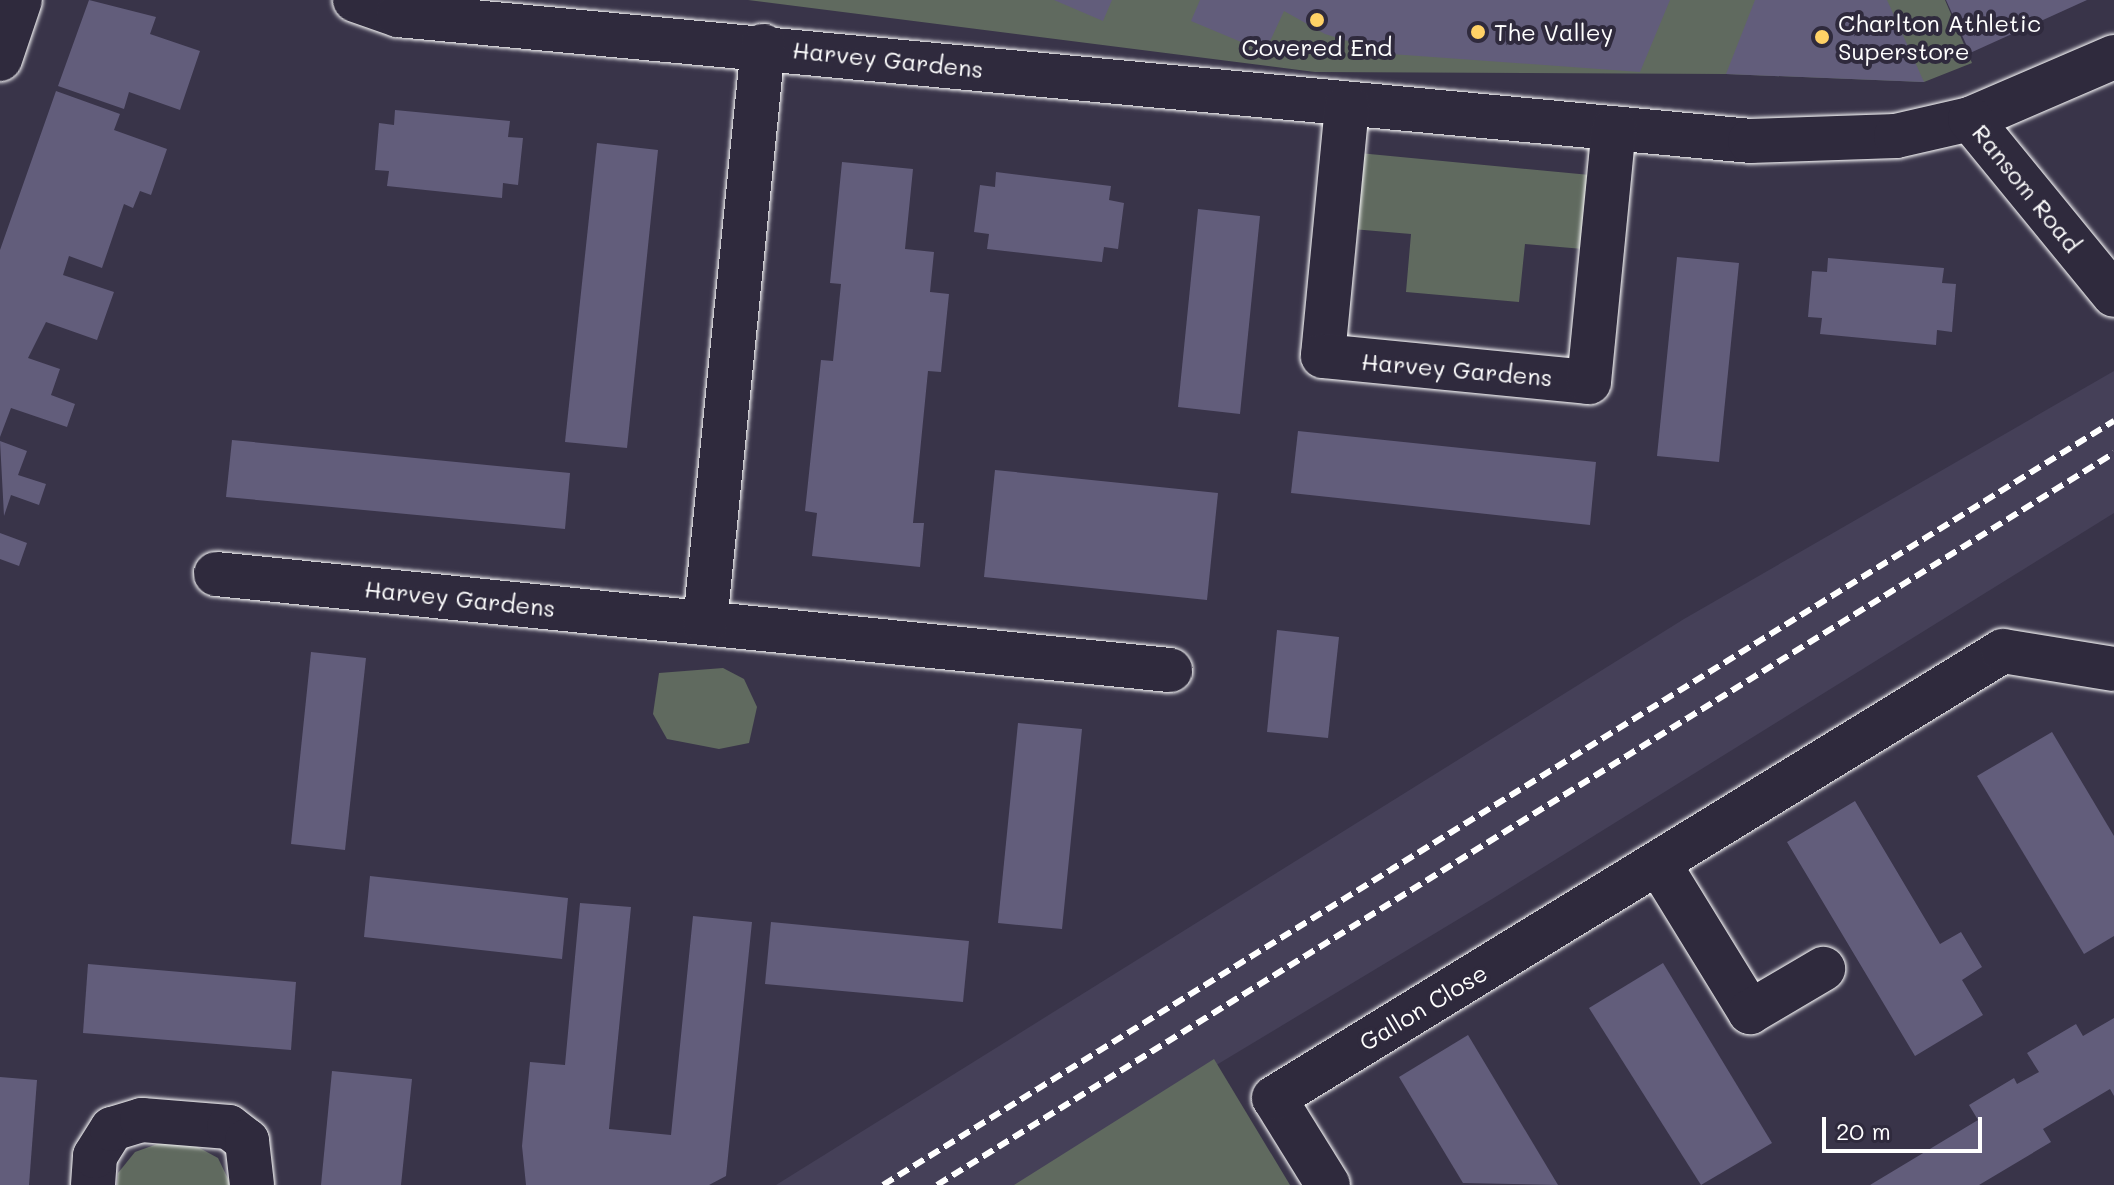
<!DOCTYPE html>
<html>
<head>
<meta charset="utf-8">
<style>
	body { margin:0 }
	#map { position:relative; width:2114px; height:1185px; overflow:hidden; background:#393449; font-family:Mali,sans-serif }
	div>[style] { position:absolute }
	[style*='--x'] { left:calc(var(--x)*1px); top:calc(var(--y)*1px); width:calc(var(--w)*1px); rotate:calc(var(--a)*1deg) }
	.built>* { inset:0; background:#454058 }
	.green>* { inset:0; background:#606a5f }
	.building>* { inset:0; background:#625d7b }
	.roads { filter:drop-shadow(0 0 2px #fff) drop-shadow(0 0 2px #fff) }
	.minor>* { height:44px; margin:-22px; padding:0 22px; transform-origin:22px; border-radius:22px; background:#2f2a3d }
	.rail>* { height:6px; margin-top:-3px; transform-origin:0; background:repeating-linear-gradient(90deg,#fff 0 12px,transparent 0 18px) }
	.dots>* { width:22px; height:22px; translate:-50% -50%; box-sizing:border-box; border:4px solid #2f2a3d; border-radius:50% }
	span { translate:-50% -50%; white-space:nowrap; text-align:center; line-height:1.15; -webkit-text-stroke:8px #2f2a3d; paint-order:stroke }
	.poi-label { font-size:24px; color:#fff }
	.left { translate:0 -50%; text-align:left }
	.street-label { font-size:24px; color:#fff }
	.scale { position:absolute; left:1822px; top:1117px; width:160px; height:36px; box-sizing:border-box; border:4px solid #fff; border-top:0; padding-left:10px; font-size:24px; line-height:28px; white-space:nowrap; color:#fff; -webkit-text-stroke:6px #2f2a3d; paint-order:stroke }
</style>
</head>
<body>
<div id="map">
	<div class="built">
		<div style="clip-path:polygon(2114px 371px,2114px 513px,1492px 899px,1017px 1185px,776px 1185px,1684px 619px)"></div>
	</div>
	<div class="green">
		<div style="clip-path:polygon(748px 0,1945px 0,1972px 63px,1924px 82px,1726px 74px,1315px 72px)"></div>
		<div style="clip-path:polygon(1359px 153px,1590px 175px,1583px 249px,1525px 244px,1519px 302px,1406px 292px,1411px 234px,1352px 229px)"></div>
		<div style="clip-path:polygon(723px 668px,744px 679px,757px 707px,749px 743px,719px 749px,667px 739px,653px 714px,659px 673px)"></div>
		<div style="clip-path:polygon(1214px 1059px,1290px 1185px,1014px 1185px)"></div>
		<div style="clip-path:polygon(160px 1143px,194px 1145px,218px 1158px,231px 1185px,117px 1185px,118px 1173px,135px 1152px)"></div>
	</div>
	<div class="building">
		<div style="clip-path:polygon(89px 0,156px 17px,150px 34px,200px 51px,180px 110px,129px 92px,124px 109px,58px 86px)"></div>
		<div style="clip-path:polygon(1054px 0,1112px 0,1103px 21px)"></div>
		<div style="clip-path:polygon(1200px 0,1670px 0,1640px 72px,1391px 54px,1325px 34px,1284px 11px,1265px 52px,1191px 21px)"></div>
		<div style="clip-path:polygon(1755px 0,1887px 0,1924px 82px,1726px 74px)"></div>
		<div style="clip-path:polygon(1946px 0,2087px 0,1970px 53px)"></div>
		<div style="clip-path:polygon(56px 91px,120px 114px,114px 130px,167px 149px,151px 195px,140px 191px,133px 208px,124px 204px,102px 268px,69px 256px,63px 275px,114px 292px,97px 340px,46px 322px,28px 358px,60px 369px,51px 395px,75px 404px,67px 427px,11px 408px,0 437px,0 250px)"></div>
		<div style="clip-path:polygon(395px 110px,510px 121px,508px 137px,523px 138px,518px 185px,503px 183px,502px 198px,387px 186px,389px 171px,375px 170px,379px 123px,394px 125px)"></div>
		<div style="clip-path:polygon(597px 143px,658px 150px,627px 448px,565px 442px)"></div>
		<div style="clip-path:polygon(842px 162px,913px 169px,905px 249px,934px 252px,930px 292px,949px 294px,941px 372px,928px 371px,913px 523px,924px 523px,920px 567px,812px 556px,817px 513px,805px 511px,821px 360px,833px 361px,841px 284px,830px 283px)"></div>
		<div style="clip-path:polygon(996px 172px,1111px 186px,1109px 200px,1124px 203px,1118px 249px,1104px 247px,1102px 262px,987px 249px,989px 234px,974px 232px,980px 185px,995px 187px)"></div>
		<div style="clip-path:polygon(1198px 209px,1260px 216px,1240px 414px,1178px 407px)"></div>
		<div style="clip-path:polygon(1677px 257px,1739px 263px,1719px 462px,1657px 456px)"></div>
		<div style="clip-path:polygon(1828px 258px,1944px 268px,1942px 283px,1956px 284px,1952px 332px,1937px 330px,1936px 345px,1820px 334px,1822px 318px,1808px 317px,1812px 271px,1827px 272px)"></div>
		<div style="clip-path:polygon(1298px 431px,1596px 462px,1590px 525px,1291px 493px)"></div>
		<div style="clip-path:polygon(232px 440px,570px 473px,565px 529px,226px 497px)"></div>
		<div style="clip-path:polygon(0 441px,27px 451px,18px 475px,46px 484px,39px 505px,11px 495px,4px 516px)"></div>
		<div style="clip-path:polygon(995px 470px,1218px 493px,1207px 600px,984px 577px)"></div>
		<div style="clip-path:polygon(0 533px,27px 543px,19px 566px,0 559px)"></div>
		<div style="clip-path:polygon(1277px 630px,1339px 637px,1328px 738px,1267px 732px)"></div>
		<div style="clip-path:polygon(311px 652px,366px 658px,345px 850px,291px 844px)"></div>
		<div style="clip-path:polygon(1018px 723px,1082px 729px,1062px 929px,998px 923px)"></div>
		<div style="clip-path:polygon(2052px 732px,2114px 836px,2114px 936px,2084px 954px,1977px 776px)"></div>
		<div style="clip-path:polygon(1855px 801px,1940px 944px,1961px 932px,1982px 967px,1962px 980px,1983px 1015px,1915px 1056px,1787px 842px)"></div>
		<div style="clip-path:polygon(370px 876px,568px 898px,562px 959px,364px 937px)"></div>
		<div style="clip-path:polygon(580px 903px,631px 907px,609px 1129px,671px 1135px,693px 916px,752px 922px,726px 1176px,709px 1185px,526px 1185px,522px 1146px,530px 1062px,565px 1065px)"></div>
		<div style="clip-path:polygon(771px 922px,969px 941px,963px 1002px,765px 984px)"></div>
		<div style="clip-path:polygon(1663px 963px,1772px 1143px,1701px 1185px,1589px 1008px)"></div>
		<div style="clip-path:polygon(88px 964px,296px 982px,291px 1050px,83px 1033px)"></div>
		<div style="clip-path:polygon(2114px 1018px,2114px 1096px,2110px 1089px,2043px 1129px,2051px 1142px,1979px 1185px,1870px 1185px,1978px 1120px,1969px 1105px,2014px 1078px,2017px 1084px,2039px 1072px,2027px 1053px,2076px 1024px,2083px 1036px)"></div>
		<div style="clip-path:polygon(1468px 1035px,1558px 1185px,1463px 1183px,1399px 1077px)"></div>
		<div style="clip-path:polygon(332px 1071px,412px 1079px,401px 1185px,321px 1185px)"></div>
		<div style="clip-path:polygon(0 1077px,37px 1080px,29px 1185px,0 1185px)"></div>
	</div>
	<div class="roads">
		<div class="minor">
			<div style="--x:355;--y:0;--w:46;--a:19.2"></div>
			<div style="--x:398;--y:15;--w:1358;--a:5.32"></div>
			<div style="--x:1750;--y:141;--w:146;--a:-2"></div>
			<div style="--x:1896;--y:136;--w:76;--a:-12.9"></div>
			<div style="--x:1970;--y:119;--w:157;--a:-23.3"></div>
			<div style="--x:0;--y:59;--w:62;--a:-71.3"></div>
			<div style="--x:1347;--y:106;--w:251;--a:95.5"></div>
			<div style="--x:1323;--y:356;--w:267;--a:5.6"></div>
			<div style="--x:1589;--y:382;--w:255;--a:-84.4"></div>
			<div style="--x:1970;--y:119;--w:227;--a:50.7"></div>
			<div style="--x:216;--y:574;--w:959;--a:5.75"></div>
			<div style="--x:705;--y:623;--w:580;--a:-84.26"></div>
			<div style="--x:1659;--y:864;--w:174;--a:58.4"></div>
			<div style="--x:1750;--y:1012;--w:85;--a:-30.5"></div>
			<div style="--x:93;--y:1185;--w:29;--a:-86"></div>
			<div style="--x:95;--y:1156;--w:32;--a:-58"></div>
			<div style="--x:112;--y:1129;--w:31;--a:-17"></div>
			<div style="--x:142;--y:1120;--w:87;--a:4.6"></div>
			<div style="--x:229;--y:1127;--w:23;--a:38"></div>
			<div style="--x:247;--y:1141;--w:44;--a:83.5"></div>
			<div style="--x:1328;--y:1185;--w:102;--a:-121.8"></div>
			<div style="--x:1274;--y:1098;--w:855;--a:-31.52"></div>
			<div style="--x:2003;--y:651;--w:112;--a:9.2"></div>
		</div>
	</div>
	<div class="rail">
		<div style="--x:883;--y:1185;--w:1449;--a:-31.83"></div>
		<div style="--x:937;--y:1185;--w:1386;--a:-31.88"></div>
	</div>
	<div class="dots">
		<div style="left:1317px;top:20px;background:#ffd166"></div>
		<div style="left:1478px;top:32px;background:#ffd166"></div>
		<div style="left:1822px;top:37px;background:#ffd166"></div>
	</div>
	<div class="poi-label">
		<span class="left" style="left:1838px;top:37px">Charlton Athletic<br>Superstore</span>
		<span class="left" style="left:1494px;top:32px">The Valley</span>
		<span style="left:1317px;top:47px">Covered End</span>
	</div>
	<div class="street-label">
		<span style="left:888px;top:59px;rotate:6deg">Harvey Gardens</span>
		<span style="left:2027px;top:188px;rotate:51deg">Ransom Road</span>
		<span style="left:1457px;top:369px;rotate:5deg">Harvey Gardens</span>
		<span style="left:460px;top:598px;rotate:6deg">Harvey Gardens</span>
		<span style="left:1423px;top:1007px;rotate:-31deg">Gallon Close</span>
	</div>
	<div class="scale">20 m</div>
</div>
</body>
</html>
